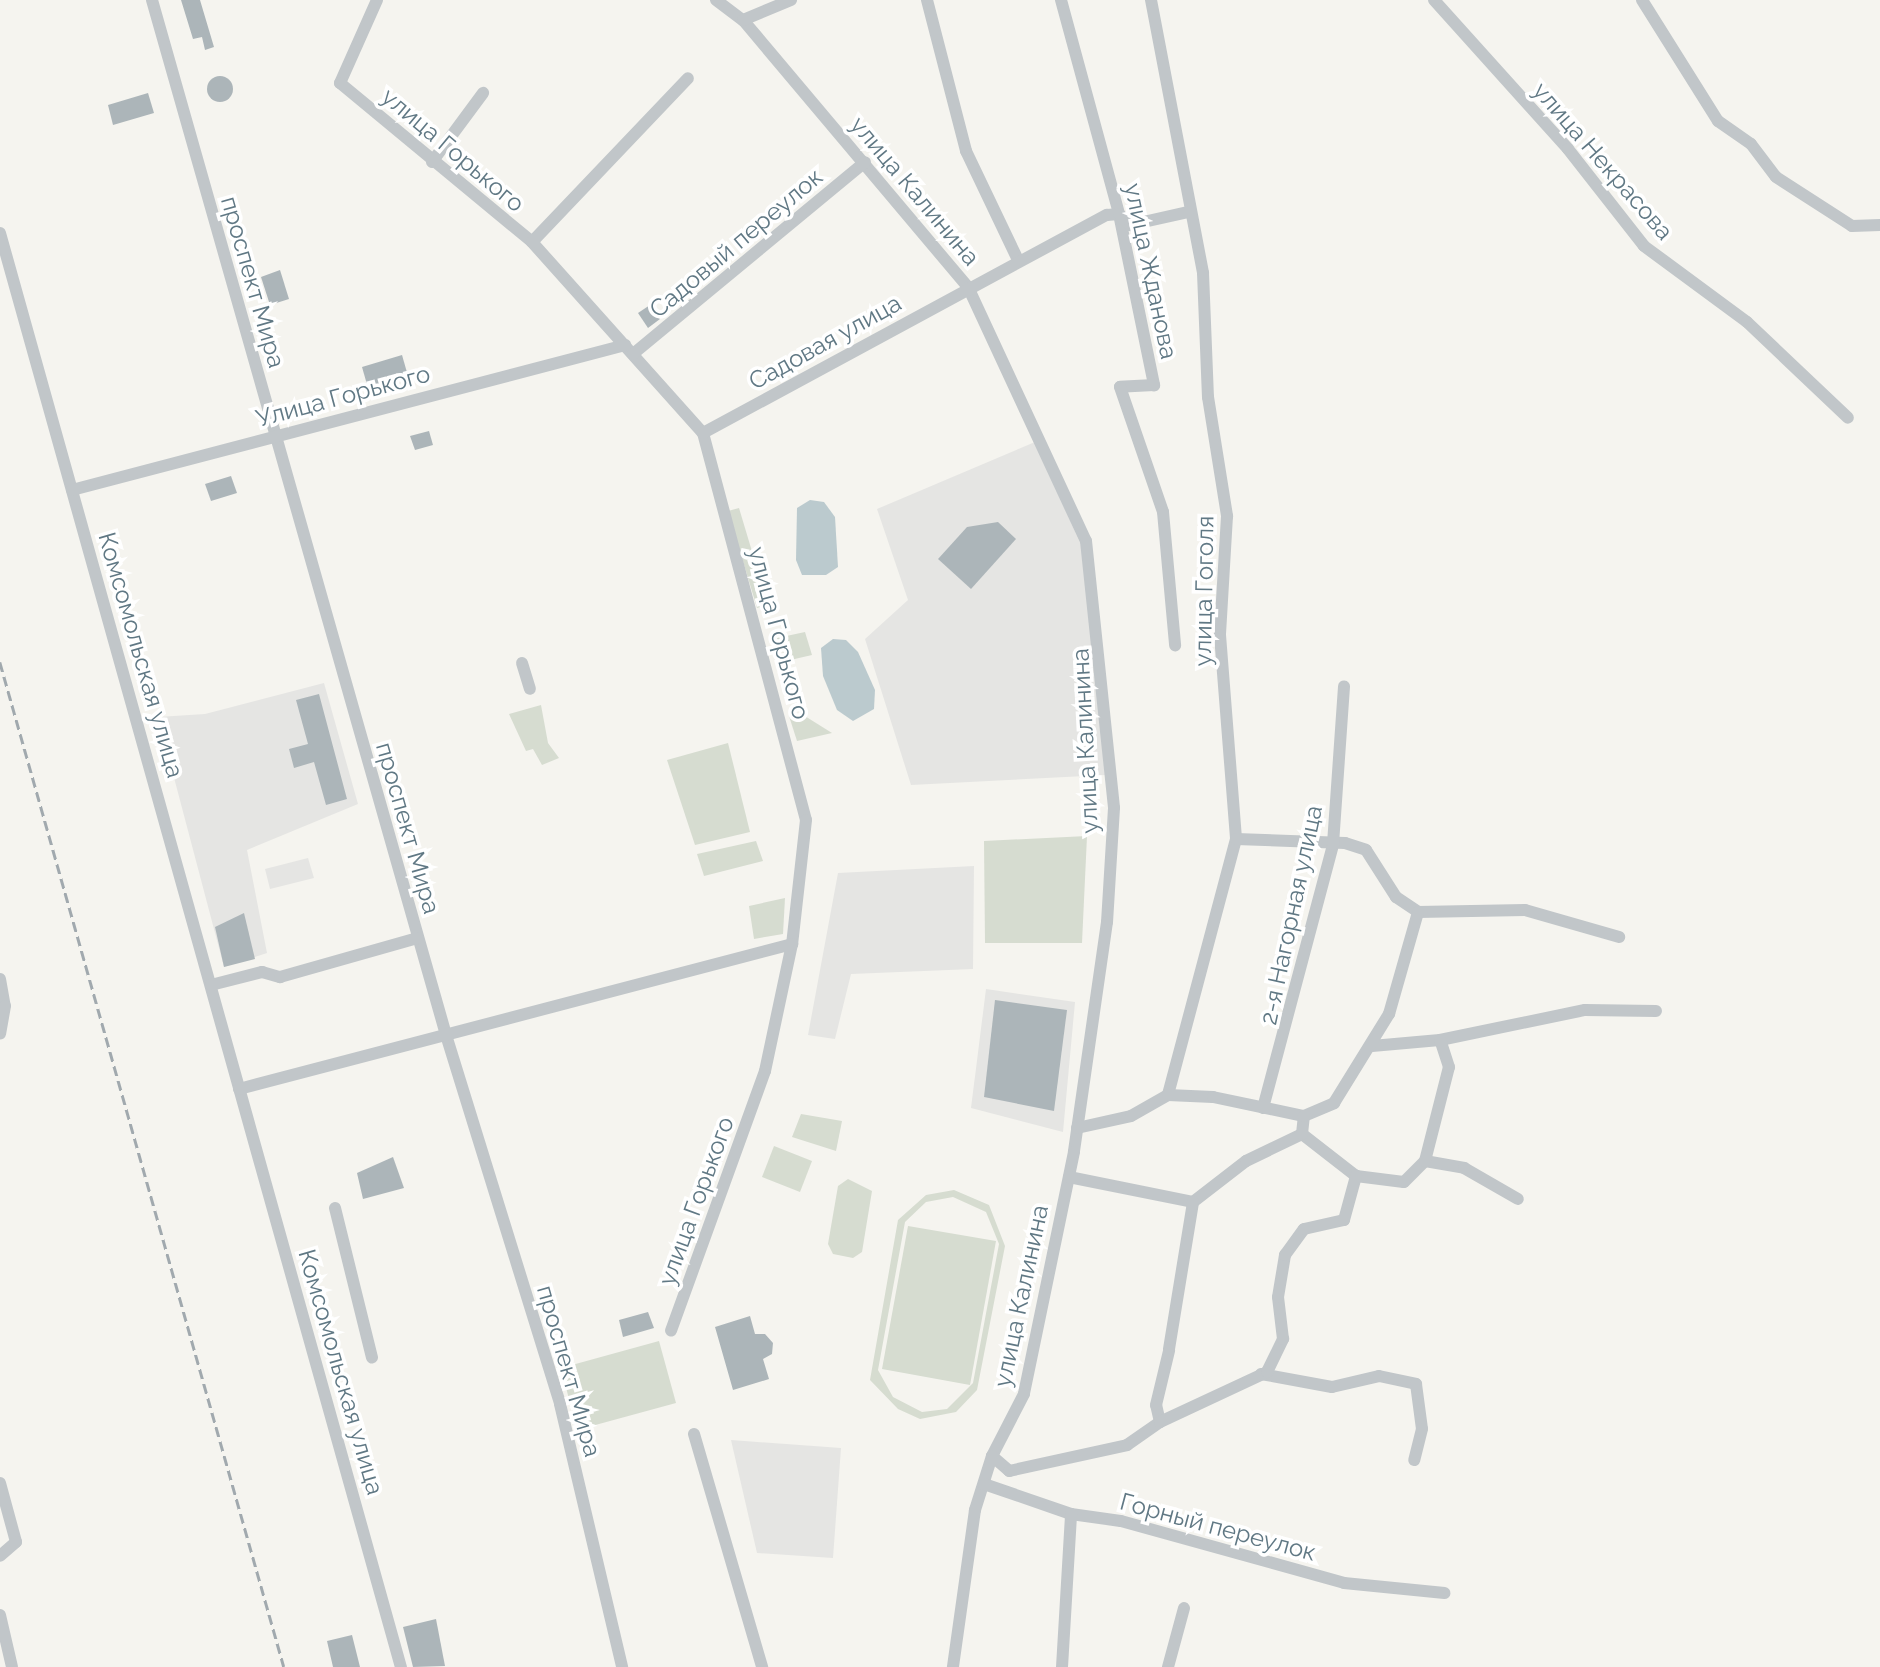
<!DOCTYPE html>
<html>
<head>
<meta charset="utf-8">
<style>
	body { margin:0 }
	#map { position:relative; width:1880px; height:1667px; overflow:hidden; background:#f5f4ef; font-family:Raleway,sans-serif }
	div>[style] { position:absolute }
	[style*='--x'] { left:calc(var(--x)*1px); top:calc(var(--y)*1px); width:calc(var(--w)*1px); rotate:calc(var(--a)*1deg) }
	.built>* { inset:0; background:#e5e5e3 }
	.green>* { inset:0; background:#d6dcd0 }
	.water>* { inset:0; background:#bbcace }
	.building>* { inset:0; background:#acb5b9 }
	.round { border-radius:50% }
	.minor>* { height:12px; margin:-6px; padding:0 6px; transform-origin:6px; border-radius:6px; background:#c1c6c9 }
	.rail>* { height:2.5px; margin-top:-1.25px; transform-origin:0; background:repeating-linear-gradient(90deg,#a1a9ae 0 10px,transparent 0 15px) }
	span { translate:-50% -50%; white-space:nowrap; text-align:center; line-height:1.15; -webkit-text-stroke:7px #fff; paint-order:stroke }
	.street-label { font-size:24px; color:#607884 }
</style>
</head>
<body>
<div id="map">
	<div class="built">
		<div style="clip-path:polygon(1035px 442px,1085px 554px,1105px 775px,911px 785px,865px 639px,908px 600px,877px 509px)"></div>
		<div style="clip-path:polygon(324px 683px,358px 804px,247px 850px,267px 953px,224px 967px,158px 717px,205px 714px)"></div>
		<div style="clip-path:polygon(308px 858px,314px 878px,270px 889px,265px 869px)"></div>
		<div style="clip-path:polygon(974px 866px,973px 969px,851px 974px,835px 1039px,808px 1035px,838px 873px)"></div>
		<div style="clip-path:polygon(986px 989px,1075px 1002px,1063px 1132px,971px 1108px)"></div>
		<div style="clip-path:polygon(731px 1440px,841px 1448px,833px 1558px,757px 1553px)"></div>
	</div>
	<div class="green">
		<div style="clip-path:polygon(739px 508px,768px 605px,757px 608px,728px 511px)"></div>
		<div style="clip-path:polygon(805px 632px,812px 655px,786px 661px,777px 638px)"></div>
		<div style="clip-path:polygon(541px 705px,548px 743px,559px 758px,542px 765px,533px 749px,526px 751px,509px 714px)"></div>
		<div style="clip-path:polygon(800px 713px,832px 733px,797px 741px,789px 716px)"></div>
		<div style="clip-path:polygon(728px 743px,750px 832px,695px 845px,667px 760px)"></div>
		<div style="clip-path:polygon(1087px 836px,1082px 943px,985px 943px,984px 841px)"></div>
		<div style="clip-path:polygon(756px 841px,763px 861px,704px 876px,697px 854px)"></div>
		<div style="clip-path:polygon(785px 898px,783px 934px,754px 939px,749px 906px)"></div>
		<div style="clip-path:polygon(801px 1114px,842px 1121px,836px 1151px,792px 1137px)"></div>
		<div style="clip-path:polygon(774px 1146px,812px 1161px,800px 1192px,762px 1177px)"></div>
		<div style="clip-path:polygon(848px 1179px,872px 1191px,862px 1252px,853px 1258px,833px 1254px,828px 1244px,838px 1186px)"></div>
		<div style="clip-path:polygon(evenodd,954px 1190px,989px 1205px,1005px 1246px,977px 1390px,956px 1412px,920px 1419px,898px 1409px,870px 1380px,898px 1220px,926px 1195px,954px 1190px,953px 1197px,986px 1212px,999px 1244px,973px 1383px,947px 1409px,922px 1412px,893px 1397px,878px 1370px,905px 1222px,926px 1202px,953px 1197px)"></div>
		<div style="clip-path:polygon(908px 1226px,996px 1241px,970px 1385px,882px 1369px)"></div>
		<div style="clip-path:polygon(659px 1341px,676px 1403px,577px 1430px,561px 1368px)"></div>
	</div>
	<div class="water">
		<div style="clip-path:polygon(810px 500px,824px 502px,835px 517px,838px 567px,826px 575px,802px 575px,796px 560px,797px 508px)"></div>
		<div style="clip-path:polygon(833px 639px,846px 640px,858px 652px,875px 690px,874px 709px,853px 721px,837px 710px,823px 676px,821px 648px)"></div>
	</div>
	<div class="building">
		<div style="clip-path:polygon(181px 0,200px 0,214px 47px,205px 50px,202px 37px,193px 39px)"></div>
		<div class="round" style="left:207px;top:76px;width:26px;height:26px"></div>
		<div style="clip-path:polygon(148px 93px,154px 113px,113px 125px,108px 105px)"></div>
		<div style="clip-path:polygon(280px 270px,289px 299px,270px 305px,261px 277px)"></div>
		<div style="clip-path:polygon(650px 305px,660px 319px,648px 328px,638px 313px)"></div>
		<div style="clip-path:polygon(402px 355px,408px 376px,368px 388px,362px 367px)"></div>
		<div style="clip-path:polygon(429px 431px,433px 445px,415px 450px,410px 436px)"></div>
		<div style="clip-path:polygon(231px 476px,237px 493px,211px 501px,205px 484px)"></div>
		<div style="clip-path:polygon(998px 522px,1016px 539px,971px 589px,938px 559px,967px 527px)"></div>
		<div style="clip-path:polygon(319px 694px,347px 799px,326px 805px,314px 762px,294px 768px,289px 749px,308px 744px,296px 700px)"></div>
		<div style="clip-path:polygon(244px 913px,255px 959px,224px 967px,215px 927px)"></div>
		<div style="clip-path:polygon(995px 1000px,1067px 1010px,1054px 1111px,984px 1097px)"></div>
		<div style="clip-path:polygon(393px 1157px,404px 1188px,363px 1199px,357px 1173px)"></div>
		<div style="clip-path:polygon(648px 1312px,654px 1328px,623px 1337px,619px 1320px)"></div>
		<div style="clip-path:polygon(750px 1316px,755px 1334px,765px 1334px,773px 1343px,772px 1354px,763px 1359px,769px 1379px,733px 1390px,715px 1327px)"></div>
		<div style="clip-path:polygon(436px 1619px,445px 1666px,413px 1667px,403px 1627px)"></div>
		<div style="clip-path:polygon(352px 1635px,360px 1667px,333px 1667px,327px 1641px)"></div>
	</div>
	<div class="minor">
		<div style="--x:152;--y:0;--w:1076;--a:74.14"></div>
		<div style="--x:446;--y:1035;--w:386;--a:72.8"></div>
		<div style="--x:560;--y:1404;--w:270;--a:76.7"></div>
		<div style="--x:377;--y:0;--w:91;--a:114"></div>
		<div style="--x:340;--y:83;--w:249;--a:39.6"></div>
		<div style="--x:532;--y:242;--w:256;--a:48.2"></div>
		<div style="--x:703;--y:433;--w:400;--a:75.1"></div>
		<div style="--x:806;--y:820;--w:125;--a:96.4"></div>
		<div style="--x:792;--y:944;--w:130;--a:102"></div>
		<div style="--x:765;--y:1071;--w:276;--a:109.9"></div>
		<div style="--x:716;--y:0;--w:34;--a:37"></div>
		<div style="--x:743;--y:20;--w:349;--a:49.9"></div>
		<div style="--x:968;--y:287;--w:280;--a:65.1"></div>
		<div style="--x:1086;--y:541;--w:268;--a:84"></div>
		<div style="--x:1114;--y:808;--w:114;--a:93.5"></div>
		<div style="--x:1107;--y:922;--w:232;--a:98.2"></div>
		<div style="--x:1074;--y:1152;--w:247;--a:101.7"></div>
		<div style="--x:1024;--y:1394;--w:70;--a:117.3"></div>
		<div style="--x:992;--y:1456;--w:57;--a:107.5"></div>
		<div style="--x:975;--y:1510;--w:159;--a:98"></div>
		<div style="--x:927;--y:0;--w:156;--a:75.5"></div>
		<div style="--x:966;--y:151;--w:119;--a:64.5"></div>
		<div style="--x:1061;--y:0;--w:222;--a:74.8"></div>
		<div style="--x:1119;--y:214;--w:175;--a:78.4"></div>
		<div style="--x:1154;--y:385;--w:34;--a:177"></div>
		<div style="--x:1120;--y:387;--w:132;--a:71"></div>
		<div style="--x:1163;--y:512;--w:134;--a:84.8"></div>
		<div style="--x:1151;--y:0;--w:278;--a:79.2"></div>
		<div style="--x:1203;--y:273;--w:124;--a:87.7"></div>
		<div style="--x:1208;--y:397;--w:121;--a:80.9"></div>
		<div style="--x:1227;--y:516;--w:119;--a:93.4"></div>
		<div style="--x:1220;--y:635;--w:205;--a:85.5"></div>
		<div style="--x:1236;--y:839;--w:265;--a:104.9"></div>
		<div style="--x:1434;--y:0;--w:200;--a:48"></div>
		<div style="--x:1568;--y:149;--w:123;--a:51.9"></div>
		<div style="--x:1644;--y:246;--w:128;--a:36.4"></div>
		<div style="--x:1747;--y:322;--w:139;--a:43.5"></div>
		<div style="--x:1642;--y:0;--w:143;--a:57.9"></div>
		<div style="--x:1718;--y:121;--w:40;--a:34.9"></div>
		<div style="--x:1751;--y:144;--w:41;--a:52.9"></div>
		<div style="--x:1776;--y:177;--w:90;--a:32.8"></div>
		<div style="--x:1852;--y:226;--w:28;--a:-2"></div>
		<div style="--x:743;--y:20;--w:52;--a:-22.6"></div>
		<div style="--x:432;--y:162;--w:86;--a:-53.5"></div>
		<div style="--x:0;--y:233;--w:1489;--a:74.38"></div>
		<div style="--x:532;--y:242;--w:226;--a:-46.4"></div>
		<div style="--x:633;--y:354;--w:301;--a:-39.6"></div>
		<div style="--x:703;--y:433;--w:459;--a:-28.4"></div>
		<div style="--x:1107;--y:215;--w:12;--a:-5"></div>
		<div style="--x:1119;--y:214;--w:16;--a:45"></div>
		<div style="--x:1130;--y:225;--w:59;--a:-12.6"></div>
		<div style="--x:72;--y:490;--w:572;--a:-14.69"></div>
		<div style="--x:522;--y:663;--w:27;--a:73"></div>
		<div style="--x:1236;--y:839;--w:109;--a:2.1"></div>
		<div style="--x:1345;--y:843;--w:22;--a:18"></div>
		<div style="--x:1366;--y:850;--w:56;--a:57.4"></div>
		<div style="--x:1396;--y:897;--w:27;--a:34"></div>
		<div style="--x:1418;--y:912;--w:107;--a:-1.1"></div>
		<div style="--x:1525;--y:910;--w:98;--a:16"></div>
		<div style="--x:0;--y:979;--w:27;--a:80"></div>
		<div style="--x:5;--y:1006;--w:28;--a:100"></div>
		<div style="--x:211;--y:985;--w:53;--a:-14.3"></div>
		<div style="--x:262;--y:972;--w:19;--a:16"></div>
		<div style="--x:280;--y:977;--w:143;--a:-15.8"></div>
		<div style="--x:1372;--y:1046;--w:68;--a:-5"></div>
		<div style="--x:1440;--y:1040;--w:148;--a:-11.7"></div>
		<div style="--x:1585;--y:1010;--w:71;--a:0.8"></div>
		<div style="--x:239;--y:1089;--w:572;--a:-14.69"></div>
		<div style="--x:1263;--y:1108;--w:273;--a:-75.1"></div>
		<div style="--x:1333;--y:844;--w:158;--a:-86"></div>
		<div style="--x:1077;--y:1128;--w:55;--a:-12.5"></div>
		<div style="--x:1131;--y:1116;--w:43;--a:-29.6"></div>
		<div style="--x:1168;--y:1095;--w:45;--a:2.5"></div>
		<div style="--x:1213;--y:1097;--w:93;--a:11.8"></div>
		<div style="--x:1302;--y:1134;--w:68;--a:37.9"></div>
		<div style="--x:1356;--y:1176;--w:48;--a:7.1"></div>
		<div style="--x:1404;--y:1182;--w:30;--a:-45"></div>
		<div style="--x:1425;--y:1161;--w:40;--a:10"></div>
		<div style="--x:1464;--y:1168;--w:62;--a:29.9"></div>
		<div style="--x:1425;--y:1161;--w:97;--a:-75.7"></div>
		<div style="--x:1449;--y:1067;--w:28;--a:-108"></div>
		<div style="--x:1069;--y:1177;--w:126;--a:11.4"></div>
		<div style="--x:1193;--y:1202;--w:67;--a:-37.7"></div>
		<div style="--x:1246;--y:1161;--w:62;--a:-25.7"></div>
		<div style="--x:1302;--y:1134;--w:18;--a:-84"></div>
		<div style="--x:1304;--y:1116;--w:33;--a:-23"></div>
		<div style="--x:1334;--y:1103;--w:105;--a:-58.3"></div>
		<div style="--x:1389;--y:1014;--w:106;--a:-74.1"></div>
		<div style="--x:335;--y:1208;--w:154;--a:76.1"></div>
		<div style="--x:1169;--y:1349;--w:149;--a:-80.7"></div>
		<div style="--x:1261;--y:1374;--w:72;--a:10.4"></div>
		<div style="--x:1332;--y:1387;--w:48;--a:-13.2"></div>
		<div style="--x:1379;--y:1376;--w:38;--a:12"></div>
		<div style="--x:1416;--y:1384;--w:45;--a:82.4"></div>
		<div style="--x:1422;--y:1429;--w:32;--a:104"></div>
		<div style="--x:1160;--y:1422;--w:17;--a:-103"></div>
		<div style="--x:1156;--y:1405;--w:56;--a:-76.5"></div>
		<div style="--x:694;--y:1434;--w:243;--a:73.7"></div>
		<div style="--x:992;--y:1456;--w:23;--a:41"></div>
		<div style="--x:1009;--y:1471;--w:121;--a:-12.4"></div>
		<div style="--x:1127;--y:1445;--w:40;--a:-34.9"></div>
		<div style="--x:1160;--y:1422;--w:118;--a:-25"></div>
		<div style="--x:1267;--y:1372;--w:37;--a:-64"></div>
		<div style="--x:1283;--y:1339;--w:42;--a:-96.8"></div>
		<div style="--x:1278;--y:1297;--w:43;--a:-80.5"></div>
		<div style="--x:1285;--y:1255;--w:32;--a:-54"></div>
		<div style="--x:1304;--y:1229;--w:41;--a:-12.7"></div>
		<div style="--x:1344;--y:1220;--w:46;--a:-74.7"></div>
		<div style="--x:0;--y:1483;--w:61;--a:74.8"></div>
		<div style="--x:16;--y:1542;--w:21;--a:139"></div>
		<div style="--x:984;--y:1484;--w:92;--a:19"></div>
		<div style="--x:1071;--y:1514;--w:50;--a:8"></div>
		<div style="--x:1121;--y:1521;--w:231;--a:15.5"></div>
		<div style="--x:1344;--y:1583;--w:101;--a:5.7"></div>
		<div style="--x:0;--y:1615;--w:53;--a:77"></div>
		<div style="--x:1062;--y:1667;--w:153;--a:-86.6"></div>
		<div style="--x:1168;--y:1667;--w:61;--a:-74.8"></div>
	</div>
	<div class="rail">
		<div style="--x:0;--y:662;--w:1044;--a:74.22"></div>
	</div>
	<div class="street-label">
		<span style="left:453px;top:150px;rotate:40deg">улица Горького</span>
		<span style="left:1603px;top:161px;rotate:49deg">улица Некрасова</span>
		<span style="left:915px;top:191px;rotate:50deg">улица Калинина</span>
		<span style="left:736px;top:243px;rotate:-40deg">Садовый переулок</span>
		<span style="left:1151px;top:271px;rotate:78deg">улица Жданова</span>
		<span style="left:253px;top:282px;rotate:74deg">проспект Мира</span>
		<span style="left:825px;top:342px;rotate:-29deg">Садовая улица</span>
		<span style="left:343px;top:396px;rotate:-15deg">Улица Горького</span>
		<span style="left:1204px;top:591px;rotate:-89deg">улица Гоголя</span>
		<span style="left:779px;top:633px;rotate:75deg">улица Горького</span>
		<span style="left:141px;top:655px;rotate:74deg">Комсомольская улица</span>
		<span style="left:1085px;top:741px;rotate:-93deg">улица Калинина</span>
		<span style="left:408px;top:828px;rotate:74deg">проспект Мира</span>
		<span style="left:1291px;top:915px;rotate:-78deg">2-я Нагорная улица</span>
		<span style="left:696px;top:1201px;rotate:-70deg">улица Горького</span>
		<span style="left:1021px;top:1296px;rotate:-78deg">улица Калинина</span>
		<span style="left:569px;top:1371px;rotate:74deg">проспект Мира</span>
		<span style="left:341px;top:1372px;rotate:74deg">Комсомольская улица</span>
		<span style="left:1218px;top:1527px;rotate:15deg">Горный переулок</span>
	</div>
</div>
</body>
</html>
